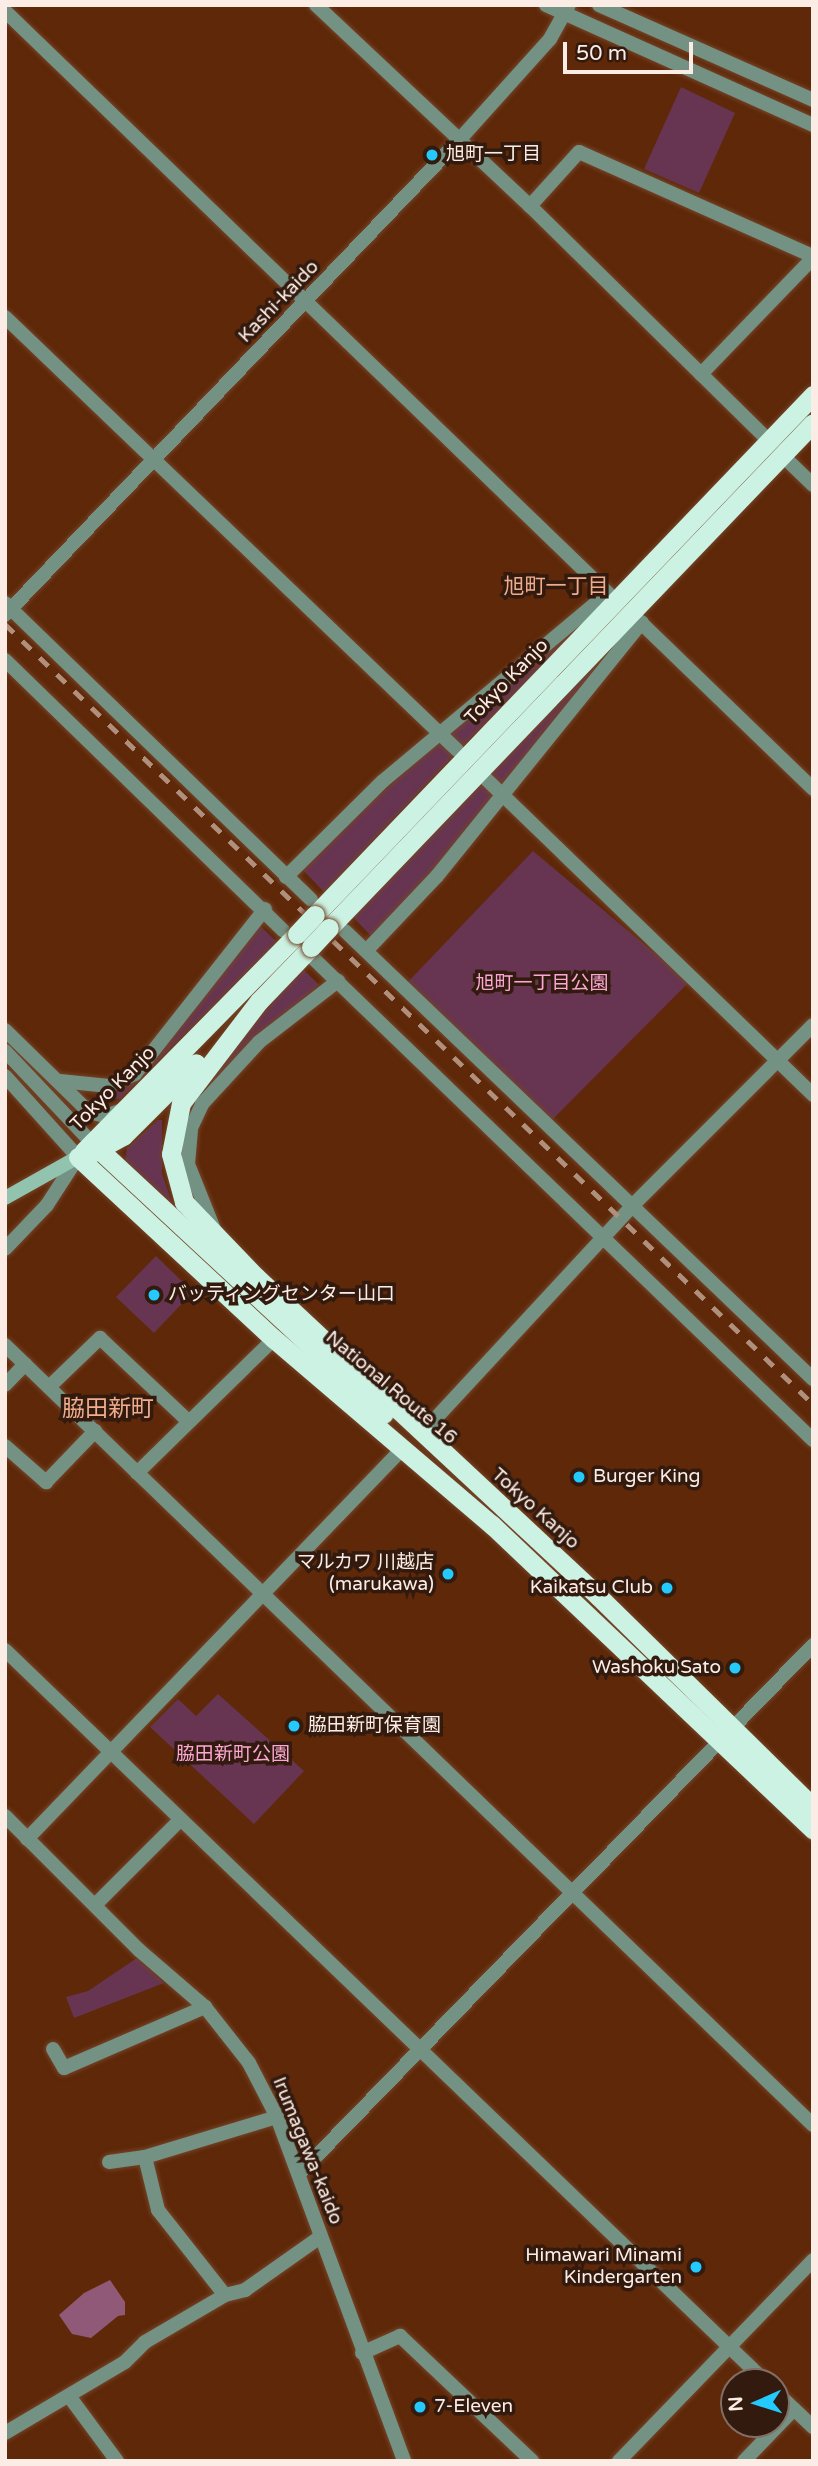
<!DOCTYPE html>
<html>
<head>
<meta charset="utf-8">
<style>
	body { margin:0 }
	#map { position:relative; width:818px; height:2466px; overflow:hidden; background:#5e2809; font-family:"Varela Round","Noto Sans JP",sans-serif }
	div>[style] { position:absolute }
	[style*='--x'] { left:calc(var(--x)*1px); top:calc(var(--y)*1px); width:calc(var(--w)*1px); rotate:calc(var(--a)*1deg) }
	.green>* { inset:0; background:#673551 }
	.forest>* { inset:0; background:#905977 }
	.roads { filter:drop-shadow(0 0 2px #744428) drop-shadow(0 0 2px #744428) }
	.minor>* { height:14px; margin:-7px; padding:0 7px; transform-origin:7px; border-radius:7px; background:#739284 }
	.tertiary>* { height:14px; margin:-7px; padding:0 7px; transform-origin:7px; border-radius:7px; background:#739284 }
	.secondary>* { height:14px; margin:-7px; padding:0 7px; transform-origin:7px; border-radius:7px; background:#92c3ae }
	.trunk>* { height:19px; margin:-9.5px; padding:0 9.5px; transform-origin:9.5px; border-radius:9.5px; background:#cbf2e2 }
	.rail>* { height:5px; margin-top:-2.5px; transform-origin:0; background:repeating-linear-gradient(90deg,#b08f7c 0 12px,transparent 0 24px) }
	.bridges { filter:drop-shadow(0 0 2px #744428) drop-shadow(0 0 2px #744428) }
	.trunk-bridge>* { height:19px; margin:-9.5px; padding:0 9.5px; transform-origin:9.5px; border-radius:9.5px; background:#cbf2e2 }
	.dots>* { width:19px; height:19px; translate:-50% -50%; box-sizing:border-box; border:4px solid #321a0e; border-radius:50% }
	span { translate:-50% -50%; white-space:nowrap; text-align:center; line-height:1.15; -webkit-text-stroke:7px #321a0e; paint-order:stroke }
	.poi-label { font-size:19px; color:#fbede6 }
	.left { translate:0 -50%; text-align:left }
	.right { translate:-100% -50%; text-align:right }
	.street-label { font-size:19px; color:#fbede6 }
	.park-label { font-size:19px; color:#fca8d5 }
	.neighbourhood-label { font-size:21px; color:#efad8e }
	.quarter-label { font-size:23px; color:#efad8e }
	.frame { position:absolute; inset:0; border:7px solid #fbede6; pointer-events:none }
	.north { position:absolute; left:720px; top:2368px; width:70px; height:70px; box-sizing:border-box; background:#321a0e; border:2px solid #826e64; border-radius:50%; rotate:267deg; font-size:19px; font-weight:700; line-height:28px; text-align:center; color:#fbede6 }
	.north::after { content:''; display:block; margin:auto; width:24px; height:32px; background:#24c9fe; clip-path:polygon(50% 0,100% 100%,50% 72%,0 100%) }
	.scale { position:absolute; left:563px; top:42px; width:130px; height:32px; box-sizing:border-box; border:4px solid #fbede6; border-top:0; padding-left:9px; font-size:21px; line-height:24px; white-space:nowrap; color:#fbede6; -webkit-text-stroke:5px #321a0e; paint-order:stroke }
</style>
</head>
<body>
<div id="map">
	<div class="green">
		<div style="clip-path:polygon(681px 87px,735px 113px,699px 193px,644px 169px)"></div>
		<div style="clip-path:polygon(587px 619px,463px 746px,448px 733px)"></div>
		<div style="clip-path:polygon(628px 628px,505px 789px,488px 773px)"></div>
		<div style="clip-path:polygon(438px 741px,453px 756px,324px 892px,301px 868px)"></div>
		<div style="clip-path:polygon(481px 781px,495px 794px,468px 833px,372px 937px,351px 915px)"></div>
		<div style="clip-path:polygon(533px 851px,689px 982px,548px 1124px,405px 985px)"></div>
		<div style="clip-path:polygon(257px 923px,277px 942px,120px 1099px,99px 1098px,98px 1093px,121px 1091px,132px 1083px)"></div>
		<div style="clip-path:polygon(302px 968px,319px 985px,257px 1037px,198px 1099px,182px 1141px,182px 1158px,198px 1206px,181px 1174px,179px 1134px,196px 1091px)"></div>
		<div style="clip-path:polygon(158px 1120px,162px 1120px,162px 1173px,173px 1207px,125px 1160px,127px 1148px)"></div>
		<div style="clip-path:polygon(156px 1256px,193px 1292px,154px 1333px,116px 1297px)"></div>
		<div style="clip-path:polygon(218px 1694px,304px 1771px,254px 1824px,150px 1727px,178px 1699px,196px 1716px)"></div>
		<div style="clip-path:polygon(137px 1958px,164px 1983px,74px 2018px,66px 1997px,88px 1991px)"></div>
	</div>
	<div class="forest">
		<div style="clip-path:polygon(110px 2280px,125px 2302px,125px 2315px,118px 2316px,91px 2338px,72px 2334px,59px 2315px,84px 2293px)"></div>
	</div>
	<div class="roads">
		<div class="minor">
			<div style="--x:316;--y:5;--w:294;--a:43.2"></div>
			<div style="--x:530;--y:206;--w:335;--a:44.5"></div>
			<div style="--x:5;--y:11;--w:851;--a:44"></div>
			<div style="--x:530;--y:206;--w:73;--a:-47.8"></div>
			<div style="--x:579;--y:152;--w:256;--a:24"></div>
			<div style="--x:5;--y:317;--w:626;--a:43.77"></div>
			<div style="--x:701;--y:374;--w:161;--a:-46"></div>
			<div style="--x:782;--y:455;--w:43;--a:44.1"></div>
			<div style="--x:5;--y:603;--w:426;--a:44.1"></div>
			<div style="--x:634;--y:616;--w:249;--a:44"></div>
			<div style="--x:5;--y:660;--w:388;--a:44.2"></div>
			<div style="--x:484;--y:777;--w:458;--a:44"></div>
			<div style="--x:286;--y:877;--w:136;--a:-44.7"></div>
			<div style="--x:383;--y:781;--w:293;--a:-39.9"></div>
			<div style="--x:345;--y:931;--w:648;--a:43.75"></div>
			<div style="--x:367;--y:950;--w:102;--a:-46.6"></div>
			<div style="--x:437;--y:876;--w:326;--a:-51.1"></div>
			<div style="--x:315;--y:960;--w:692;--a:43.95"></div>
			<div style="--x:60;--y:1081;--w:49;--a:5.8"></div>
			<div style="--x:109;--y:1086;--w:29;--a:-25"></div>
			<div style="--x:135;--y:1074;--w:210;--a:-51.8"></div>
			<div style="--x:214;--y:1229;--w:70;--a:-111.8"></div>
			<div style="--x:188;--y:1164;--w:36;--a:-85"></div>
			<div style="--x:191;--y:1128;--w:26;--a:-65"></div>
			<div style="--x:202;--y:1104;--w:84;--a:-47.4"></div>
			<div style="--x:259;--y:1042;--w:100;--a:-37.7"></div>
			<div style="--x:5;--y:1249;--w:61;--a:-46.3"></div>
			<div style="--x:47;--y:1205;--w:57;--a:-57.1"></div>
			<div style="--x:5;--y:1345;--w:1123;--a:43.99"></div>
			<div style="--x:5;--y:1385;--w:29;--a:-46"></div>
			<div style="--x:49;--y:1387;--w:71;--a:-43.9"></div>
			<div style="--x:100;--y:1338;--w:122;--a:43.3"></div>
			<div style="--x:422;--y:1433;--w:309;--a:-47.2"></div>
			<div style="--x:632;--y:1206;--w:204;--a:-45"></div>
			<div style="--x:5;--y:1446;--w:55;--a:41.3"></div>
			<div style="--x:46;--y:1482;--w:71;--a:-46.1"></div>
			<div style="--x:137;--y:1473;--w:192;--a:-44.4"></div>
			<div style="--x:5;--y:1650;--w:1056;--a:43.89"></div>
			<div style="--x:5;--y:1816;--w:190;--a:45"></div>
			<div style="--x:139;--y:1950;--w:87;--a:40.8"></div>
			<div style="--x:205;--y:2007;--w:71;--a:51.8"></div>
			<div style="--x:249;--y:2063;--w:61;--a:62.6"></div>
			<div style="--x:277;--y:2117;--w:367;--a:69.7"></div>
			<div style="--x:27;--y:1839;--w:541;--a:-46.12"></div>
			<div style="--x:95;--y:1905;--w:119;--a:-45"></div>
			<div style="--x:53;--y:2049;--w:22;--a:60"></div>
			<div style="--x:64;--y:2068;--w:154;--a:-23.4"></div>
			<div style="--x:145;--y:2157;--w:55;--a:76.2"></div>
			<div style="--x:158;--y:2210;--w:108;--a:51.8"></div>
			<div style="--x:109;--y:2162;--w:36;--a:-8"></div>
			<div style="--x:145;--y:2157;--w:138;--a:-16.9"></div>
			<div style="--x:299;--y:2174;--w:738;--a:-45.82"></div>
			<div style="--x:362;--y:2353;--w:42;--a:-24.1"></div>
			<div style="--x:400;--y:2336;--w:182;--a:43.4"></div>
			<div style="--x:776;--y:2392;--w:51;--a:43.4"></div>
			<div style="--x:69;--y:2396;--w:81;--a:53.6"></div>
			<div style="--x:5;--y:2433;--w:139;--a:-30.6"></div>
			<div style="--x:125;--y:2362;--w:28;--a:-45"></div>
			<div style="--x:145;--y:2342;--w:93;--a:-30.4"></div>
			<div style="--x:225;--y:2295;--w:21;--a:-14"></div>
			<div style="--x:245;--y:2290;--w:92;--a:-35.2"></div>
			<div style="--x:619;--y:2461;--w:279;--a:-46"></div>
			<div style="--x:744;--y:2461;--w:72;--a:-46.1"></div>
		</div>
		<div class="tertiary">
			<div style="--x:546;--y:5;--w:293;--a:24.2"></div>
			<div style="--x:599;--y:5;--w:234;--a:23.9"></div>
			<div style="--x:5;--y:615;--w:658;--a:-46.29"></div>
			<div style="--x:460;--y:139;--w:135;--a:-48"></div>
			<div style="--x:550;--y:39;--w:39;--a:-61"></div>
			<div style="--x:5;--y:1030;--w:117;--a:44.3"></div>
			<div style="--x:89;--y:1112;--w:16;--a:14"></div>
			<div style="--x:105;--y:1116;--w:18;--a:-19"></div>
			<div style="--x:5;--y:1051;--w:127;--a:46.6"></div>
			<div style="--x:776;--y:1062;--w:52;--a:-45"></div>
			<div style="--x:5;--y:1076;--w:109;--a:48"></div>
		</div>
		<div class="secondary">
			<div style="--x:5;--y:1198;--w:84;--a:-29.3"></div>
		</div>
		<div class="trunk">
			<div style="--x:315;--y:915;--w:720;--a:-46.24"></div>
			<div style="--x:329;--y:928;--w:699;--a:-46.22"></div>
			<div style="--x:311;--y:947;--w:75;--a:133.9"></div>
			<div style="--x:259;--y:1001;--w:128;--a:127.4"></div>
			<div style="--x:181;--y:1103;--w:52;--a:101.1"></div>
			<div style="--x:171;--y:1154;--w:50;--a:74.8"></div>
			<div style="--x:184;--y:1202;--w:104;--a:46.2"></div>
			<div style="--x:256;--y:1277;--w:468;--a:43"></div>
			<div style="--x:598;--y:1596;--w:301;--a:44.5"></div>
			<div style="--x:92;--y:1143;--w:398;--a:42.9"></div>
			<div style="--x:84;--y:1151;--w:304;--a:-45.5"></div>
			<div style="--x:90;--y:1154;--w:38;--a:-29"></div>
			<div style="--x:123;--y:1136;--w:103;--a:-45"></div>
			<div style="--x:78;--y:1157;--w:267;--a:42.9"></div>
			<div style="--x:274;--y:1339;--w:287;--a:40.5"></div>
			<div style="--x:492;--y:1525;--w:443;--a:43.5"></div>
		</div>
	</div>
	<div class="rail">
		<div style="--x:5;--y:624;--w:1123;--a:43.99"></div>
	</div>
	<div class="bridges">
		<div class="trunk-bridge">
			<div style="--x:297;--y:934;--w:26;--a:-47"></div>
			<div style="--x:311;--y:947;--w:26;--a:-47"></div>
		</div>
	</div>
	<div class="dots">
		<div style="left:432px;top:155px;background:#24c9fe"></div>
		<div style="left:154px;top:1295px;background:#24c9fe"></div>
		<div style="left:579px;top:1477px;background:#24c9fe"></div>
		<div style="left:448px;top:1574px;background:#24c9fe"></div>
		<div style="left:667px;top:1588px;background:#24c9fe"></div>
		<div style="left:735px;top:1668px;background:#24c9fe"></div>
		<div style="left:294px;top:1726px;background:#24c9fe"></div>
		<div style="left:696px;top:2267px;background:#24c9fe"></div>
		<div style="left:420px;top:2407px;background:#24c9fe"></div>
	</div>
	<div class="poi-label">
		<span class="left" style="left:446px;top:155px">旭町一丁目</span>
		<span class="left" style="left:168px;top:1295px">バッティングセンター山口</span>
		<span class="left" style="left:593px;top:1477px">Burger King</span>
		<span class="right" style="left:434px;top:1574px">マルカワ 川越店<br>(marukawa)</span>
		<span class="right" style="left:653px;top:1588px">Kaikatsu Club</span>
		<span class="right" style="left:721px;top:1668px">Washoku Sato</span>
		<span class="left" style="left:308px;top:1726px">脇田新町保育園</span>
		<span class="right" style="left:682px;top:2267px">Himawari Minami<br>Kindergarten</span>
		<span class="left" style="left:434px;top:2407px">7-Eleven</span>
	</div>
	<div class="street-label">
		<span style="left:279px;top:302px;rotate:-46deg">Kashi-kaido</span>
		<span style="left:507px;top:682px;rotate:-46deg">Tokyo Kanjo</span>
		<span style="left:113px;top:1089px;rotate:-45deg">Tokyo Kanjo</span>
		<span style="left:391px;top:1388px;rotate:40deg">National Route 16</span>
		<span style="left:535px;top:1509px;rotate:42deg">Tokyo Kanjo</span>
		<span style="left:307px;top:2151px;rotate:68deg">Irumagawa-kaido</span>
	</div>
	<div class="park-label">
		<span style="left:542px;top:984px">旭町一丁目公園</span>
		<span style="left:233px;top:1755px">脇田新町公園</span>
	</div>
	<div class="neighbourhood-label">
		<span style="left:556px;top:587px">旭町一丁目</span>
	</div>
	<div class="quarter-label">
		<span style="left:108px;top:1409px">脇田新町</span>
	</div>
	<div class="frame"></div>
	<div class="north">N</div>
	<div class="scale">50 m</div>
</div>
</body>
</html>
